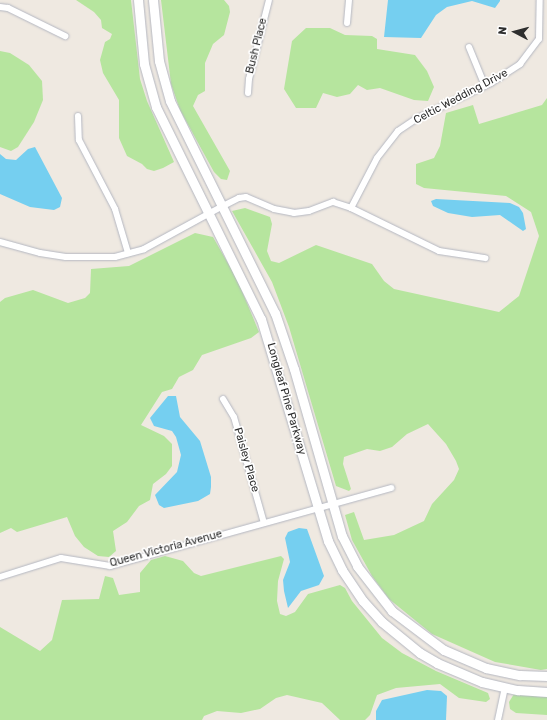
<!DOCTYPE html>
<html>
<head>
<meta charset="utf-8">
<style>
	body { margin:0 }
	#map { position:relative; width:547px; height:720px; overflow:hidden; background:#efe9e1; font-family:Rubik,sans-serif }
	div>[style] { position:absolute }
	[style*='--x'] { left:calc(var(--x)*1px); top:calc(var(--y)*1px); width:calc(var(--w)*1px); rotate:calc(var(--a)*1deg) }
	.green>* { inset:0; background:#b6e59e }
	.water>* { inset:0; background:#75cff0 }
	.roads { filter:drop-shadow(0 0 1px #b4b7c1) drop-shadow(0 0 1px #b4b7c1) }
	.street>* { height:6px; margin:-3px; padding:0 3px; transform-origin:3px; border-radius:3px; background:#fff }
	.secondary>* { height:9px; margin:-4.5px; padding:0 4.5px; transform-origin:4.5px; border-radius:4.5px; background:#fff }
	span { translate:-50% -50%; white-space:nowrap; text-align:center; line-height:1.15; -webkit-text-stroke:3.5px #fff; paint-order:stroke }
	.street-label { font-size:11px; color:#2e2e2e }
	.north { position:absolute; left:495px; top:12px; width:40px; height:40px; -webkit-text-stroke:3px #fff; paint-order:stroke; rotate:276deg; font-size:11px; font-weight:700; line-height:16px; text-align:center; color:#2e2e2e }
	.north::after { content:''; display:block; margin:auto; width:14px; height:18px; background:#2e2e2e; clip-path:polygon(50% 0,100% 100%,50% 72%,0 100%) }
</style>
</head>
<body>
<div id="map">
	<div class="green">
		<div style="clip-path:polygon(76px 0,131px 0,140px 79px,147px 101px,174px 162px,163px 168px,154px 171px,147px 169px,142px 164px,127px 156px,119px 138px,119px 100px,103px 73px,100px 60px,105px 42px,110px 39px,112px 34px,102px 28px,101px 20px,94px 12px)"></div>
		<div style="clip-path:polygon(161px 0,224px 0,229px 6px,230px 12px,224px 35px,213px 44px,205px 63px,205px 91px,198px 95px,193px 106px,230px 171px,227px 180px,221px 179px,214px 172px,180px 110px,171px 84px)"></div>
		<div style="clip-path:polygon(306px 28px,330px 28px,345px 35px,372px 36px,377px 39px,377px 49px,415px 55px,427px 71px,434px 87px,428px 101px,414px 100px,380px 88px,367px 90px,358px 85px,350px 94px,337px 97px,323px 93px,316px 108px,296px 108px,284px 89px,292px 41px)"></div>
		<div style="clip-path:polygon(0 51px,10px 53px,29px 65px,42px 81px,43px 100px,34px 122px,18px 147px,11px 151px,0 147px)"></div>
		<div style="clip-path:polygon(547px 98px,547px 669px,541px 670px,495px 662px,432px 634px,389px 599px,372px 576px,352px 540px,345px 515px,354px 512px,364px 540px,394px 535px,424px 521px,432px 504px,454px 480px,459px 469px,456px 461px,446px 444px,428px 424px,407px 434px,392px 447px,380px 451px,367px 449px,344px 457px,343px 464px,351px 489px,349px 491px,336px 486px,289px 327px,272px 282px,232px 211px,245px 208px,270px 217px,272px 224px,267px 251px,271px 261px,279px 263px,316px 245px,372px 264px,384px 281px,394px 289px,499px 312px,519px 296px,539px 236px,531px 212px,506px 196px,424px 188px,416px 184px,416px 164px,434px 158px,440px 146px,446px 113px,473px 105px,479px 124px,542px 105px)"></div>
		<div style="clip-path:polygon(195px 233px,213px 237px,237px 279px,259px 332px,251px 338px,202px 355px,193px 370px,179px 377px,172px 389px,162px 392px,141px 425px,164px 436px,172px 444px,172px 466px,166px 474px,153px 484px,150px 500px,139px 506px,127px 522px,113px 531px,116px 551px,109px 557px,98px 556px,84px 547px,75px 536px,67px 517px,17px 532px,11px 528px,0 533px,0 302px,5px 298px,33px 290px,68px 303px,85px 298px,90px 293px,91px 269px,129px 266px)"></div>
		<div style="clip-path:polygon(165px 556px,183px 561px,194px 573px,201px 576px,281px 556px,284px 559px,278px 581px,277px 601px,280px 614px,286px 616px,295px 612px,308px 594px,340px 585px,345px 588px,352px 601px,382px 638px,402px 653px,436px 671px,488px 693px,490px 699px,486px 702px,459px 698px,440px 684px,396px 688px,377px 695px,370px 715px,365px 720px,340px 720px,322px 703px,287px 695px,276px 698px,260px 709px,241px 713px,217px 711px,204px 716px,202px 720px,0 720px,0 627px,40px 651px,52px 640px,62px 600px,99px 599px,105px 576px,113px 578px,119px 595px,140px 592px,140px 573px,151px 560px)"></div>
		<div style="clip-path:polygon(514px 694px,547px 697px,547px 715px,516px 713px,510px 709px,509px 702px)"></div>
	</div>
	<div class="water">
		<div style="clip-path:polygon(388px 0,500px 0,500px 1px,495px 8px,472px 1px,447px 7px,436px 15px,421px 38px,384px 37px)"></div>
		<div style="clip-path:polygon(35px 147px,62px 198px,60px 207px,54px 210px,30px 207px,0 194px,0 154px,6px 159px,16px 160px,28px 149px)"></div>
		<div style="clip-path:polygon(436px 199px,510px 203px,519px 207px,523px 213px,526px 229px,523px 231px,500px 215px,472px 217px,448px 213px,433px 206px,431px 201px)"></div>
		<div style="clip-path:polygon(168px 396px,176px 396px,180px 417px,200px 441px,211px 477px,211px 487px,210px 494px,198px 501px,164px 508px,159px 505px,155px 495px,177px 472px,181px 455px,176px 437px,172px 431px,154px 426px,150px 418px)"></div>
		<div style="clip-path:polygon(299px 528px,307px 529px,324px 576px,319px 585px,301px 591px,288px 608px,284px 591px,283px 580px,290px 562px,285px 538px,288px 532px)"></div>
		<div style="clip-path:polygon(427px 690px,441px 691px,447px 696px,446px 720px,376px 720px,376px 711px,382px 700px)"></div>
	</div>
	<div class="roads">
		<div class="street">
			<div style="--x:0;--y:7;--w:8;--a:7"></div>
			<div style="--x:8;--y:8;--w:64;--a:26.2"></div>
			<div style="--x:347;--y:23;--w:23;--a:-85"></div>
			<div style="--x:469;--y:47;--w:42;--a:67.7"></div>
			<div style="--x:248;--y:93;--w:14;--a:-86"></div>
			<div style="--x:249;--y:79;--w:81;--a:-75.8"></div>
			<div style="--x:78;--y:116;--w:24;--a:88"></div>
			<div style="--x:79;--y:140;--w:78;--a:62.4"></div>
			<div style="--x:115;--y:209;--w:46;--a:73.5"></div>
			<div style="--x:351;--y:208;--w:56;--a:-62.5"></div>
			<div style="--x:377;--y:158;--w:34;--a:-52"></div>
			<div style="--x:398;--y:131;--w:22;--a:-34"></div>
			<div style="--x:416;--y:119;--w:83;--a:-25.6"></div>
			<div style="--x:491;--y:83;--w:35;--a:-33"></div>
			<div style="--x:520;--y:64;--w:31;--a:-53"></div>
			<div style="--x:539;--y:39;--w:39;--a:-89"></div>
			<div style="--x:0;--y:242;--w:41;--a:15.4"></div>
			<div style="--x:40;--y:253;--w:26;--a:9"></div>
			<div style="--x:66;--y:257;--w:49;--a:0"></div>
			<div style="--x:115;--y:257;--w:30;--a:-15"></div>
			<div style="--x:144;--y:249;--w:90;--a:-28.6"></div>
			<div style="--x:223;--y:206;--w:18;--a:-27"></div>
			<div style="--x:239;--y:198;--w:7;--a:-8"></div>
			<div style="--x:246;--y:197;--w:30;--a:23"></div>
			<div style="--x:274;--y:209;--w:20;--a:11"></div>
			<div style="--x:294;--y:213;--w:15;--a:-8"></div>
			<div style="--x:309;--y:211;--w:26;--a:-21"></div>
			<div style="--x:333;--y:202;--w:19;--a:18"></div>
			<div style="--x:351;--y:208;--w:98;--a:26"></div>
			<div style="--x:439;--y:251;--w:47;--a:8.7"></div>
			<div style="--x:223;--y:399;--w:21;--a:59"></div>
			<div style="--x:234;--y:417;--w:110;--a:74.2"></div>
			<div style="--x:0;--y:577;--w:64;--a:-17.3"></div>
			<div style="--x:61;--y:558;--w:50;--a:9.3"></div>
			<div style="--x:110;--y:566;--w:292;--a:-15.5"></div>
			<div style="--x:498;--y:720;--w:33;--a:-78"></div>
		</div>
		<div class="secondary">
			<div style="--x:138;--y:0;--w:64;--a:84.6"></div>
			<div style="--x:144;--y:64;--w:45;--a:74.4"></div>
			<div style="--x:156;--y:107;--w:237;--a:63.7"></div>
			<div style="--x:261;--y:319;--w:232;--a:73.2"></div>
			<div style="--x:328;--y:541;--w:32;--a:64"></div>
			<div style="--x:342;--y:570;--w:37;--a:56"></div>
			<div style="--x:363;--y:601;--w:28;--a:48"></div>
			<div style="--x:382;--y:622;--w:49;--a:39.2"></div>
			<div style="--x:420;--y:653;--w:20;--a:30"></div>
			<div style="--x:437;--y:663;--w:49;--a:22.9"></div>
			<div style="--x:482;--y:682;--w:37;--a:13"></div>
			<div style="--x:518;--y:690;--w:29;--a:4"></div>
			<div style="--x:153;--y:0;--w:61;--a:84.4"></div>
			<div style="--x:159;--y:61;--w:41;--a:74.6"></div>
			<div style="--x:170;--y:101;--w:237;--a:63.7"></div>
			<div style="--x:275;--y:313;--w:59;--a:71.3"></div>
			<div style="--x:294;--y:369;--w:174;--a:74"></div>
			<div style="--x:342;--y:536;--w:34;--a:63"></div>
			<div style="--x:357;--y:566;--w:57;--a:52.1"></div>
			<div style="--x:392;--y:611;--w:65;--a:36.9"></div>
			<div style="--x:444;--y:650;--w:46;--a:23.2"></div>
			<div style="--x:486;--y:668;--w:35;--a:12"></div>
			<div style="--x:520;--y:675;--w:27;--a:2"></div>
		</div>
	</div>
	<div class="street-label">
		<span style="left:257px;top:46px;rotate:-76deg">Bush Place</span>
		<span style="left:461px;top:97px;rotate:-28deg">Celtic Wedding Drive</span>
		<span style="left:286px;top:399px;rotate:74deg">Longleaf Pine Parkway</span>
		<span style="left:246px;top:460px;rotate:74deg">Paisley Place</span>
		<span style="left:166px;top:549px;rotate:-15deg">Queen Victoria Avenue</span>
	</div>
	<div class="north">N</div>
</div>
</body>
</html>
